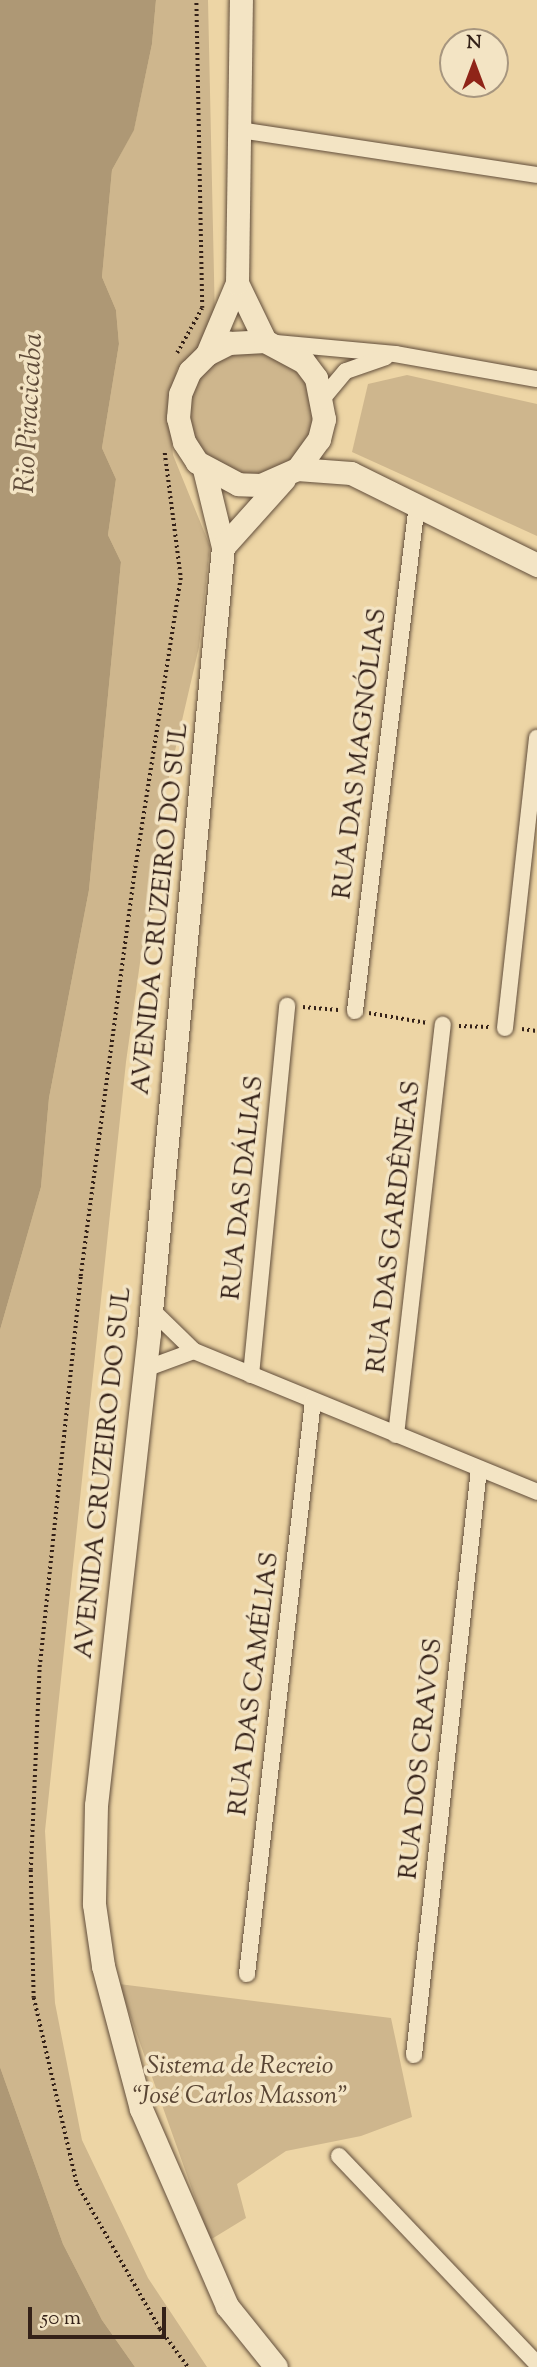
<!DOCTYPE html>
<html>
<head>
<meta charset="utf-8">
<style>
	body { margin:0 }
	#map { position:relative; width:537px; height:2367px; overflow:hidden; background:#edd5a5; font-family:"Sorts Mill Goudy",serif }
	div>[style] { position:absolute }
	[style*='--x'] { left:calc(var(--x)*1px); top:calc(var(--y)*1px); width:calc(var(--w)*1px); rotate:calc(var(--a)*1deg) }
	.green>* { inset:0; background:#ceb68d }
	.round { border-radius:50% }
	.water>* { inset:0; background:#ae9875 }
	.path>* { height:3.5px; margin-top:-1.75px; transform-origin:0; background:repeating-linear-gradient(90deg,#342118 0 2px,transparent 0 5.5px) }
	.roads { filter:drop-shadow(0 0 2px #624e3b) drop-shadow(0 0 2px #624e3b) }
	.street>* { height:16px; margin:-8px; padding:0 8px; transform-origin:8px; border-radius:8px; background:#f3e4c4 }
	.secondary>* { height:23px; margin:-11.5px; padding:0 11.5px; transform-origin:11.5px; border-radius:11.5px; background:#f3e4c4 }
	span { translate:-50% -50%; white-space:nowrap; text-align:center; line-height:1.15; -webkit-text-stroke:7px #f3e4c4; paint-order:stroke }
	.street-label { font-size:26px; color:#342118 }
	.park-label { font-size:26px; color:#5a4635; font-style:italic }
	.water-label { font-size:28px; color:#5f4b39; font-style:italic }
	.north { position:absolute; left:439px; top:28px; width:70px; height:70px; box-sizing:border-box; background:#f3e4c4; border:2px solid #a7967f; border-radius:50%; rotate:0deg; font-size:19px; font-weight:700; line-height:28px; text-align:center; color:#342118 }
	.north::after { content:''; display:block; margin:auto; width:24px; height:32px; background:#8f2418; clip-path:polygon(50% 0,100% 100%,50% 72%,0 100%) }
	.scale { position:absolute; left:28px; top:2307px; width:138px; height:32px; box-sizing:border-box; border:4px solid #342118; border-top:0; padding-left:9px; font-size:21px; line-height:24px; white-space:nowrap; color:#342118; -webkit-text-stroke:5px #f3e4c4; paint-order:stroke }
</style>
</head>
<body>
<div id="map">
	<div class="green">
		<div style="clip-path:polygon(156px 0,208px 0,215px 321px,204px 349px,177px 369px,169px 415px,173px 455px,210px 546px,199px 647px,162px 807px,126px 1062px,45px 1831px,55px 2003px,82px 2140px,148px 2278px,207px 2367px,135px 2367px,102px 2320px,63px 2244px,0 2067px,0 1330px,41px 1187px,49px 1098px,89px 890px,121px 562px,108px 535px,116px 479px,102px 448px,119px 344px,116px 310px,102px 277px,112px 170px,134px 129px,152px 44px)"></div>
		<div class="round" style="left:188px;top:349px;width:126px;height:126px"></div>
		<div style="clip-path:polygon(407px 375px,537px 404px,537px 536px,352px 452px,368px 384px)"></div>
		<div style="clip-path:polygon(119px 1984px,391px 2018px,412px 2117px,361px 2136px,286px 2151px,237px 2184px,246px 2218px,210px 2240px)"></div>
	</div>
	<div class="water">
		<div style="clip-path:polygon(0 0,156px 0,152px 44px,134px 130px,112px 170px,102px 277px,116px 310px,119px 344px,102px 448px,116px 479px,108px 535px,121px 562px,89px 890px,49px 1098px,41px 1187px,0 1330px)"></div>
		<div style="clip-path:polygon(0 2067px,63px 2244px,102px 2320px,135px 2367px,0 2367px)"></div>
	</div>
	<div class="path">
		<div style="--x:177;--y:353;--w:51;--a:-60.9"></div>
		<div style="--x:202;--y:308;--w:308;--a:-91.1"></div>
		<div style="--x:165;--y:453;--w:126;--a:82.7"></div>
		<div style="--x:181;--y:578;--w:297;--a:98.9"></div>
		<div style="--x:135;--y:871;--w:410;--a:97.6"></div>
		<div style="--x:81;--y:1277;--w:390;--a:96"></div>
		<div style="--x:40;--y:1665;--w:205;--a:92.5"></div>
		<div style="--x:31;--y:1870;--w:128;--a:88.7"></div>
		<div style="--x:34;--y:1998;--w:191;--a:77"></div>
		<div style="--x:77;--y:2184;--w:167;--a:60.2"></div>
		<div style="--x:160;--y:2329;--w:47;--a:53.6"></div>
		<div style="--x:303;--y:1007;--w:38;--a:5"></div>
		<div style="--x:369;--y:1013;--w:59;--a:9.8"></div>
		<div style="--x:459;--y:1026;--w:31;--a:2"></div>
		<div style="--x:522;--y:1029;--w:15;--a:8"></div>
	</div>
	<div class="roads">
		<div class="street">
			<div style="--x:240;--y:130;--w:300;--a:8.6"></div>
			<div style="--x:276;--y:343;--w:120;--a:5.3"></div>
			<div style="--x:395;--y:354;--w:144;--a:10"></div>
			<div style="--x:323;--y:398;--w:35;--a:-50"></div>
			<div style="--x:346;--y:371;--w:42;--a:-19.3"></div>
			<div style="--x:355;--y:1011;--w:511;--a:-83.03"></div>
			<div style="--x:505;--y:1028;--w:292;--a:-83.7"></div>
			<div style="--x:151;--y:1309;--w:60;--a:44.3"></div>
			<div style="--x:194;--y:1351;--w:371;--a:22.3"></div>
			<div style="--x:145;--y:1369;--w:52;--a:-20.2"></div>
			<div style="--x:251;--y:1375;--w:371;--a:-84.4"></div>
			<div style="--x:396;--y:1435;--w:413;--a:-83.5"></div>
			<div style="--x:247;--y:1974;--w:577;--a:-83.43"></div>
			<div style="--x:414;--y:2055;--w:590;--a:-83.67"></div>
			<div style="--x:339;--y:2156;--w:287;--a:46.4"></div>
		</div>
		<div class="secondary">
			<div style="--x:237;--y:283;--w:64;--a:64.2"></div>
			<div style="--x:207;--y:354;--w:25;--a:-27"></div>
			<div style="--x:229;--y:343;--w:36;--a:-3"></div>
			<div style="--x:265;--y:341;--w:44;--a:28.3"></div>
			<div style="--x:304;--y:362;--w:20;--a:53"></div>
			<div style="--x:316;--y:378;--w:42;--a:79"></div>
			<div style="--x:324;--y:419;--w:21;--a:104"></div>
			<div style="--x:319;--y:439;--w:37;--a:126"></div>
			<div style="--x:297;--y:469;--w:39;--a:156"></div>
			<div style="--x:261;--y:485;--w:23;--a:-178"></div>
			<div style="--x:238;--y:484;--w:47;--a:-151.8"></div>
			<div style="--x:197;--y:462;--w:24;--a:-123"></div>
			<div style="--x:184;--y:442;--w:25;--a:-104"></div>
			<div style="--x:178;--y:418;--w:24;--a:-85"></div>
			<div style="--x:180;--y:394;--w:25;--a:-67"></div>
			<div style="--x:190;--y:371;--w:24;--a:-45"></div>
			<div style="--x:207;--y:354;--w:77;--a:-67.1"></div>
			<div style="--x:237;--y:283;--w:283;--a:-89.2"></div>
			<div style="--x:204;--y:469;--w:80;--a:76.3"></div>
			<div style="--x:223;--y:547;--w:789;--a:95.38"></div>
			<div style="--x:149;--y:1333;--w:475;--a:96.4"></div>
			<div style="--x:96;--y:1805;--w:99;--a:91.2"></div>
			<div style="--x:94;--y:1904;--w:63;--a:81.7"></div>
			<div style="--x:103;--y:1966;--w:148;--a:75.1"></div>
			<div style="--x:141;--y:2109;--w:215;--a:66.4"></div>
			<div style="--x:227;--y:2306;--w:78;--a:51.2"></div>
			<div style="--x:297;--y:469;--w:54;--a:4.2"></div>
			<div style="--x:351;--y:473;--w:208;--a:26.3"></div>
			<div style="--x:223;--y:547;--w:91;--a:-48.1"></div>
		</div>
	</div>
	<div class="street-label">
		<span style="left:361px;top:754px;rotate:-83deg">RUA DAS MAGNÓLIAS</span>
		<span style="left:161px;top:909px;rotate:-84deg">AVENIDA CRUZEIRO DO SUL</span>
		<span style="left:244px;top:1188px;rotate:-84deg">RUA DAS DÁLIAS</span>
		<span style="left:395px;top:1227px;rotate:-83deg">RUA DAS GARDÊNEAS</span>
		<span style="left:104px;top:1473px;rotate:-84deg">AVENIDA CRUZEIRO DO SUL</span>
		<span style="left:255px;top:1684px;rotate:-83deg">RUA DAS CAMÉLIAS</span>
		<span style="left:422px;top:1759px;rotate:-84deg">RUA DOS CRAVOS</span>
	</div>
	<div class="park-label">
		<span style="left:240px;top:2082px">Sistema de Recreio<br>“José Carlos Masson”</span>
	</div>
	<div class="water-label">
		<span style="left:30px;top:413px;rotate:-87deg">Rio Piracicaba</span>
	</div>
	<div class="north">N</div>
	<div class="scale">50 m</div>
</div>
</body>
</html>
